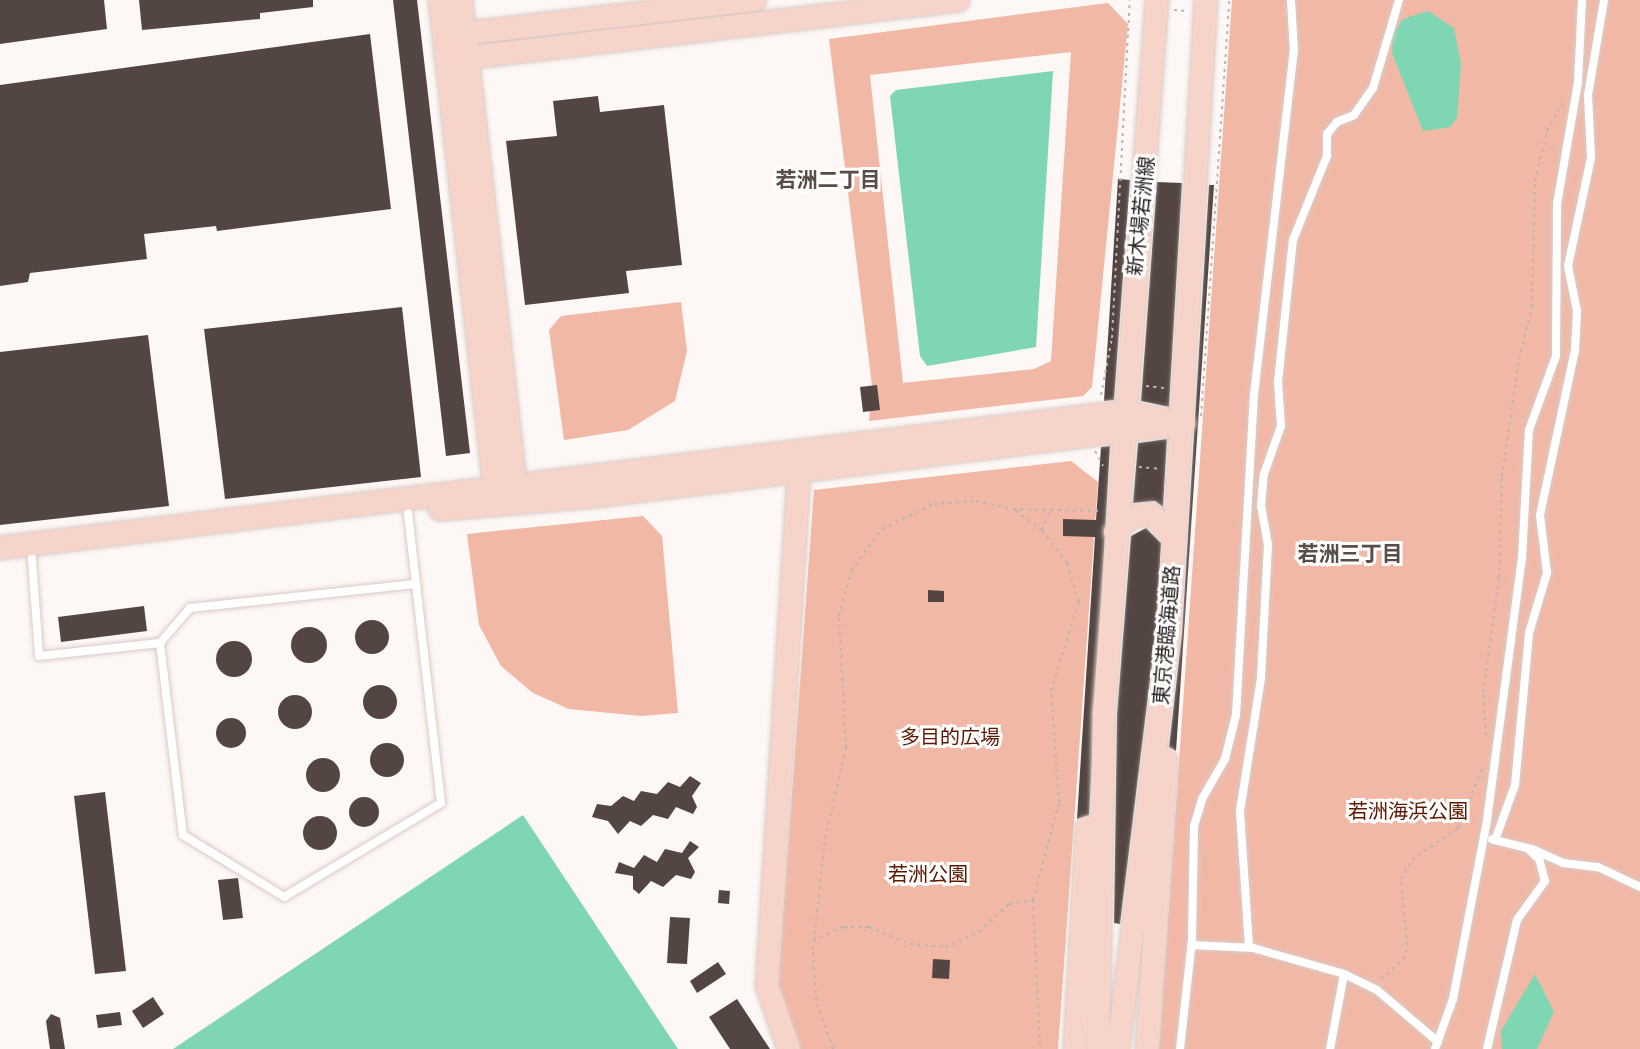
<!DOCTYPE html>
<html>
<head>
<meta charset="utf-8">
<style>
	body { margin:0 }
	#map { position:relative; width:1640px; height:1049px; overflow:hidden; background:#fdf7f5; font-family:"Work Sans","Noto Sans JP",sans-serif }
	div>[style] { position:absolute }
	[style*='--x'] { left:calc(var(--x)*1px); top:calc(var(--y)*1px); width:calc(var(--w)*1px); rotate:calc(var(--a)*1deg) }
	.green>* { inset:0; background:#f2b8a6 }
	.water>* { inset:0; background:#7ed7b2 }
	.building>* { inset:0; background:#534642 }
	.round { border-radius:50% }
	.path>* { height:2px; margin-top:-1px; transform-origin:0; background:repeating-linear-gradient(90deg,#bab4b2 0 3px,transparent 0 7.5px) }
	.roads { filter:drop-shadow(0 0 2px #dacac5) drop-shadow(0 0 2px #dacac5) }
	.lane>* { height:8px; margin:-4px; padding:0 4px; transform-origin:4px; border-radius:4px; background:#fff }
	.secondary>* { height:22px; margin:-11px; padding:0 11px; transform-origin:11px; border-radius:11px; background:#f6d4ca }
	span { translate:-50% -50%; white-space:nowrap; text-align:center; line-height:1.15; -webkit-text-stroke:6px #fff; paint-order:stroke }
	.street-label { font-size:20px; color:#292422 }
	.park-label { font-size:20px; color:#5d1800 }
	.neighbourhood-label { font-size:21px; color:#5a4d48; font-weight:700 }
</style>
</head>
<body>
<div id="map">
	<div class="green">
		<div style="clip-path:polygon(1232px 0,1640px 0,1640px 1049px,1159px 1049px)"></div>
		<div style="clip-path:polygon(evenodd,1108px 3px,1128px 24px,1092px 387px,1083px 396px,869px 421px,872px 386px,829px 39px,1108px 3px,1071px 52px,1051px 361px,1034px 369px,903px 383px,870px 75px,1071px 52px)"></div>
		<div style="clip-path:polygon(681px 302px,687px 351px,675px 401px,628px 430px,564px 440px,549px 330px,561px 316px)"></div>
		<div style="clip-path:polygon(1071px 461px,1098px 482px,1058px 1049px,796px 1049px,777px 998px,814px 490px)"></div>
		<div style="clip-path:polygon(643px 516px,662px 536px,678px 713px,641px 716px,569px 709px,533px 693px,501px 666px,479px 625px,467px 534px)"></div>
	</div>
	<div class="water">
		<div style="clip-path:polygon(1428px 11px,1454px 28px,1461px 63px,1457px 118px,1450px 127px,1423px 131px,1392px 53px,1393px 33px,1403px 19px)"></div>
		<div style="clip-path:polygon(1053px 71px,1036px 347px,927px 366px,920px 356px,890px 96px,896px 90px)"></div>
		<div style="clip-path:polygon(523px 815px,678px 1049px,173px 1049px)"></div>
		<div style="clip-path:polygon(1535px 974px,1554px 1012px,1537px 1049px,1502px 1049px,1501px 1031px)"></div>
	</div>
	<div class="building">
		<div style="clip-path:polygon(0 0,104px 0,107px 29px,0 44px)"></div>
		<div style="clip-path:polygon(139px 0,313px 0,313px 7px,260px 13px,260px 19px,142px 30px)"></div>
		<div style="clip-path:polygon(393px 0,417px 0,470px 453px,446px 456px)"></div>
		<div style="clip-path:polygon(370px 34px,391px 209px,217px 231px,216px 226px,144px 234px,147px 259px,30px 273px,28px 282px,0 286px,0 85px)"></div>
		<div style="clip-path:polygon(598px 96px,600px 112px,664px 105px,682px 265px,626px 271px,629px 293px,525px 305px,506px 141px,557px 136px,553px 101px)"></div>
		<div style="clip-path:polygon(1118px 179px,1130px 180px,1114px 400px,1104px 401px)"></div>
		<div style="clip-path:polygon(1157px 182px,1182px 183px,1169px 407px,1141px 401px)"></div>
		<div style="clip-path:polygon(1209px 185px,1214px 185px,1176px 751px,1169px 747px,1182px 633px)"></div>
		<div style="clip-path:polygon(402px 307px,421px 477px,225px 499px,204px 329px)"></div>
		<div style="clip-path:polygon(148px 335px,169px 506px,0 525px,0 352px)"></div>
		<div style="clip-path:polygon(877px 385px,880px 410px,863px 412px,860px 387px)"></div>
		<div style="clip-path:polygon(1167px 439px,1163px 507px,1155px 501px,1133px 503px,1138px 443px)"></div>
		<div style="clip-path:polygon(1110px 446px,1089px 815px,1077px 819px,1095px 537px,1063px 536px,1063px 519px,1096px 520px,1101px 447px)"></div>
		<div style="clip-path:polygon(1146px 528px,1161px 543px,1156px 631px,1120px 924px,1114px 923px,1117px 714px,1131px 536px)"></div>
		<div style="clip-path:polygon(928px 590px,944px 591px,944px 602px,928px 602px)"></div>
		<div style="clip-path:polygon(144px 606px,147px 631px,61px 642px,58px 617px)"></div>
		<div class="round" style="left:355px;top:620px;width:34px;height:34px"></div>
		<div class="round" style="left:291px;top:627px;width:36px;height:36px"></div>
		<div class="round" style="left:216px;top:641px;width:36px;height:36px"></div>
		<div class="round" style="left:363px;top:685px;width:34px;height:34px"></div>
		<div class="round" style="left:278px;top:695px;width:34px;height:34px"></div>
		<div class="round" style="left:216px;top:718px;width:30px;height:30px"></div>
		<div class="round" style="left:370px;top:743px;width:34px;height:34px"></div>
		<div class="round" style="left:306px;top:758px;width:34px;height:34px"></div>
		<div style="clip-path:polygon(690px 776px,701px 783px,692px 796px,697px 807px,693px 814px,676px 807px,668px 819px,653px 815px,641px 826px,630px 821px,618px 834px,608px 821px,592px 817px,597px 804px,611px 806px,623px 796px,634px 801px,641px 791px,657px 794px,668px 782px,680px 787px)"></div>
		<div style="clip-path:polygon(105px 792px,126px 971px,95px 974px,74px 796px)"></div>
		<div class="round" style="left:349px;top:797px;width:30px;height:30px"></div>
		<div class="round" style="left:303px;top:816px;width:34px;height:34px"></div>
		<div style="clip-path:polygon(690px 841px,699px 847px,688px 858px,695px 872px,691px 879px,676px 875px,663px 887px,651px 881px,639px 894px,633px 889px,633px 876px,615px 873px,619px 862px,634px 868px,644px 855px,657px 862px,665px 849px,682px 853px)"></div>
		<div style="clip-path:polygon(238px 878px,243px 918px,223px 920px,218px 880px)"></div>
		<div style="clip-path:polygon(719px 890px,730px 891px,729px 904px,718px 903px)"></div>
		<div style="clip-path:polygon(670px 917px,690px 918px,687px 964px,667px 963px)"></div>
		<div style="clip-path:polygon(933px 959px,950px 960px,949px 979px,932px 978px)"></div>
		<div style="clip-path:polygon(718px 962px,726px 974px,697px 993px,690px 981px)"></div>
		<div style="clip-path:polygon(153px 997px,164px 1014px,143px 1028px,132px 1011px)"></div>
		<div style="clip-path:polygon(737px 999px,770px 1049px,730px 1049px,709px 1017px)"></div>
		<div style="clip-path:polygon(120px 1012px,122px 1025px,98px 1028px,96px 1015px)"></div>
		<div style="clip-path:polygon(51px 1014px,60px 1018px,65px 1049px,50px 1049px,46px 1021px)"></div>
	</div>
	<div class="path">
		<div style="--x:1174;--y:10;--w:13;--a:4"></div>
		<div style="--x:1146;--y:386;--w:18;--a:6"></div>
		<div style="--x:1101;--y:395;--w:58;--a:-79.1"></div>
		<div style="--x:1112;--y:338;--w:338;--a:-87"></div>
		<div style="--x:1201;--y:416;--w:417;--a:-86.1"></div>
		<div style="--x:1095;--y:451;--w:17;--a:62"></div>
		<div style="--x:1139;--y:467;--w:21;--a:5"></div>
		<div style="--x:1042;--y:530;--w:20;--a:-66"></div>
		<div style="--x:1486;--y:735;--w:42;--a:-94.1"></div>
		<div style="--x:1483;--y:693;--w:116;--a:-82.1"></div>
		<div style="--x:1499;--y:578;--w:101;--a:-88.3"></div>
		<div style="--x:1502;--y:477;--w:119;--a:-81.8"></div>
		<div style="--x:1519;--y:359;--w:54;--a:-76"></div>
		<div style="--x:1532;--y:307;--w:126;--a:-88.6"></div>
		<div style="--x:1535;--y:181;--w:51;--a:-76.5"></div>
		<div style="--x:1547;--y:131;--w:31;--a:-61"></div>
		<div style="--x:1033;--y:900;--w:149;--a:87.3"></div>
		<div style="--x:813;--y:940;--w:34;--a:-23"></div>
		<div style="--x:844;--y:927;--w:25;--a:0"></div>
		<div style="--x:869;--y:927;--w:44;--a:22.5"></div>
		<div style="--x:910;--y:944;--w:35;--a:5"></div>
		<div style="--x:945;--y:947;--w:37;--a:-24"></div>
		<div style="--x:979;--y:932;--w:41;--a:-43"></div>
		<div style="--x:1009;--y:904;--w:24;--a:-9"></div>
		<div style="--x:1033;--y:900;--w:101;--a:-75.1"></div>
		<div style="--x:1059;--y:802;--w:111;--a:-94.1"></div>
		<div style="--x:1051;--y:691;--w:93;--a:-72.5"></div>
		<div style="--x:1079;--y:602;--w:41;--a:-107.1"></div>
		<div style="--x:1067;--y:563;--w:41;--a:-127.1"></div>
		<div style="--x:1042;--y:530;--w:36;--a:-144"></div>
		<div style="--x:1381;--y:979;--w:30;--a:-41"></div>
		<div style="--x:1404;--y:959;--w:14;--a:-78"></div>
		<div style="--x:1407;--y:945;--w:66;--a:-95.2"></div>
		<div style="--x:1401;--y:879;--w:22;--a:-60"></div>
		<div style="--x:1412;--y:860;--w:56;--a:-34.8"></div>
		<div style="--x:1458;--y:828;--w:65;--a:-68.2"></div>
		<div style="--x:833;--y:1049;--w:52;--a:-109.1"></div>
		<div style="--x:816;--y:1000;--w:51;--a:-93.4"></div>
		<div style="--x:813;--y:949;--w:112;--a:-83.8"></div>
		<div style="--x:825;--y:838;--w:92;--a:-76.9"></div>
		<div style="--x:846;--y:748;--w:132;--a:-93"></div>
		<div style="--x:839;--y:616;--w:47;--a:-75.1"></div>
		<div style="--x:851;--y:571;--w:52;--a:-53.6"></div>
		<div style="--x:882;--y:529;--w:58;--a:-25.7"></div>
		<div style="--x:934;--y:504;--w:42;--a:-4.1"></div>
		<div style="--x:976;--y:501;--w:38;--a:12"></div>
		<div style="--x:1013;--y:509;--w:88;--a:1.3"></div>
	</div>
	<div class="roads">
		<div class="lane">
			<div style="--x:31;--y:546;--w:110;--a:85.8"></div>
			<div style="--x:39;--y:656;--w:122;--a:-6.1"></div>
			<div style="--x:160;--y:643;--w:46;--a:-49.4"></div>
			<div style="--x:190;--y:608;--w:227;--a:-6.1"></div>
			<div style="--x:160;--y:643;--w:193;--a:83.2"></div>
			<div style="--x:183;--y:835;--w:119;--a:31.5"></div>
			<div style="--x:284;--y:897;--w:183;--a:-30.9"></div>
			<div style="--x:441;--y:803;--w:292;--a:-96.5"></div>
			<div style="--x:1495;--y:840;--w:59;--a:-70"></div>
			<div style="--x:1515;--y:785;--w:153;--a:-84.7"></div>
			<div style="--x:1529;--y:633;--w:63;--a:-73.3"></div>
			<div style="--x:1547;--y:573;--w:58;--a:-96.9"></div>
			<div style="--x:1540;--y:515;--w:169;--a:-78"></div>
			<div style="--x:1575;--y:350;--w:39;--a:-87"></div>
			<div style="--x:1577;--y:311;--w:46;--a:-101.3"></div>
			<div style="--x:1568;--y:266;--w:110;--a:-78"></div>
			<div style="--x:1591;--y:158;--w:63;--a:-92.7"></div>
			<div style="--x:1588;--y:95;--w:96;--a:-80.4"></div>
			<div style="--x:1532;--y:849;--w:34;--a:24"></div>
			<div style="--x:1563;--y:863;--w:35;--a:7"></div>
			<div style="--x:1598;--y:867;--w:47;--a:25.5"></div>
			<div style="--x:1191;--y:945;--w:62;--a:2.8"></div>
			<div style="--x:1253;--y:948;--w:95;--a:15.9"></div>
			<div style="--x:1344;--y:974;--w:37;--a:26"></div>
			<div style="--x:1377;--y:990;--w:80;--a:40.4"></div>
			<div style="--x:1249;--y:947;--w:136;--a:-93.8"></div>
			<div style="--x:1240;--y:811;--w:135;--a:-81"></div>
			<div style="--x:1261;--y:678;--w:133;--a:-87"></div>
			<div style="--x:1268;--y:545;--w:40;--a:-100"></div>
			<div style="--x:1261;--y:506;--w:32;--a:-85"></div>
			<div style="--x:1264;--y:474;--w:51;--a:-70.5"></div>
			<div style="--x:1281;--y:426;--w:44;--a:-93.9"></div>
			<div style="--x:1278;--y:382;--w:143;--a:-84"></div>
			<div style="--x:1293;--y:240;--w:91;--a:-68"></div>
			<div style="--x:1327;--y:156;--w:22;--a:-90"></div>
			<div style="--x:1327;--y:134;--w:16;--a:-50"></div>
			<div style="--x:1337;--y:122;--w:18;--a:-22"></div>
			<div style="--x:1354;--y:115;--w:33;--a:-55"></div>
			<div style="--x:1373;--y:88;--w:92;--a:-73.5"></div>
			<div style="--x:1180;--y:1049;--w:109;--a:-83.7"></div>
			<div style="--x:1192;--y:941;--w:115;--a:-89"></div>
			<div style="--x:1194;--y:826;--w:28;--a:-73"></div>
			<div style="--x:1202;--y:799;--w:46;--a:-60.1"></div>
			<div style="--x:1225;--y:759;--w:45;--a:-76"></div>
			<div style="--x:1236;--y:715;--w:321;--a:-86.8"></div>
			<div style="--x:1254;--y:395;--w:346;--a:-83.4"></div>
			<div style="--x:1294;--y:51;--w:51;--a:-93.4"></div>
			<div style="--x:1330;--y:1049;--w:76;--a:-79.4"></div>
			<div style="--x:1435;--y:1049;--w:53;--a:-70.2"></div>
			<div style="--x:1453;--y:999;--w:182;--a:-79.2"></div>
			<div style="--x:1487;--y:820;--w:264;--a:-82.4"></div>
			<div style="--x:1522;--y:558;--w:128;--a:-86.9"></div>
			<div style="--x:1529;--y:430;--w:79;--a:-70"></div>
			<div style="--x:1556;--y:356;--w:152;--a:-89.6"></div>
			<div style="--x:1557;--y:204;--w:124;--a:-80.2"></div>
			<div style="--x:1578;--y:82;--w:82;--a:-87.2"></div>
			<div style="--x:1487;--y:1049;--w:132;--a:-76.9"></div>
			<div style="--x:1517;--y:920;--w:48;--a:-54.3"></div>
			<div style="--x:1545;--y:881;--w:23;--a:-105"></div>
			<div style="--x:1539;--y:859;--w:16;--a:-137"></div>
			<div style="--x:1527;--y:848;--w:36;--a:-166"></div>
		</div>
		<div class="secondary">
			<div style="--x:440;--y:0;--w:503;--a:83.61"></div>
			<div style="--x:461;--y:0;--w:499;--a:83.6"></div>
			<div style="--x:451;--y:35;--w:306;--a:-6.6"></div>
			<div style="--x:446;--y:60;--w:516;--a:-6.67"></div>
			<div style="--x:440;--y:509;--w:157;--a:-4.8"></div>
			<div style="--x:596;--y:496;--w:572;--a:-7.03"></div>
			<div style="--x:1115;--y:532;--w:22;--a:-43"></div>
			<div style="--x:1131;--y:517;--w:20;--a:-9"></div>
			<div style="--x:1151;--y:514;--w:34;--a:45"></div>
			<div style="--x:0;--y:548;--w:1131;--a:-6.91"></div>
			<div style="--x:1123;--y:412;--w:62;--a:10.2"></div>
			<div style="--x:789;--y:1049;--w:67;--a:-109.2"></div>
			<div style="--x:767;--y:986;--w:530;--a:-86.43"></div>
			<div style="--x:1075;--y:1049;--w:221;--a:-86.9"></div>
			<div style="--x:1098;--y:1049;--w:336;--a:-89"></div>
			<div style="--x:1104;--y:713;--w:715;--a:-85.75"></div>
			<div style="--x:1118;--y:1049;--w:420;--a:-83"></div>
			<div style="--x:1169;--y:632;--w:633;--a:-86.65"></div>
			<div style="--x:1147;--y:1049;--w:290;--a:-86.2"></div>
		</div>
	</div>
	<div class="street-label">
		<span style="left:1141px;top:216px;rotate:-84deg">新木場若洲線</span>
		<span style="left:1167px;top:635px;rotate:-85deg">東京港臨海道路</span>
	</div>
	<div class="park-label">
		<span style="left:950px;top:737px">多目的広場</span>
		<span style="left:1408px;top:811px">若洲海浜公園</span>
		<span style="left:928px;top:874px">若洲公園</span>
	</div>
	<div class="neighbourhood-label">
		<span style="left:828px;top:180px">若洲二丁目</span>
		<span style="left:1350px;top:554px">若洲三丁目</span>
	</div>
</div>
</body>
</html>
